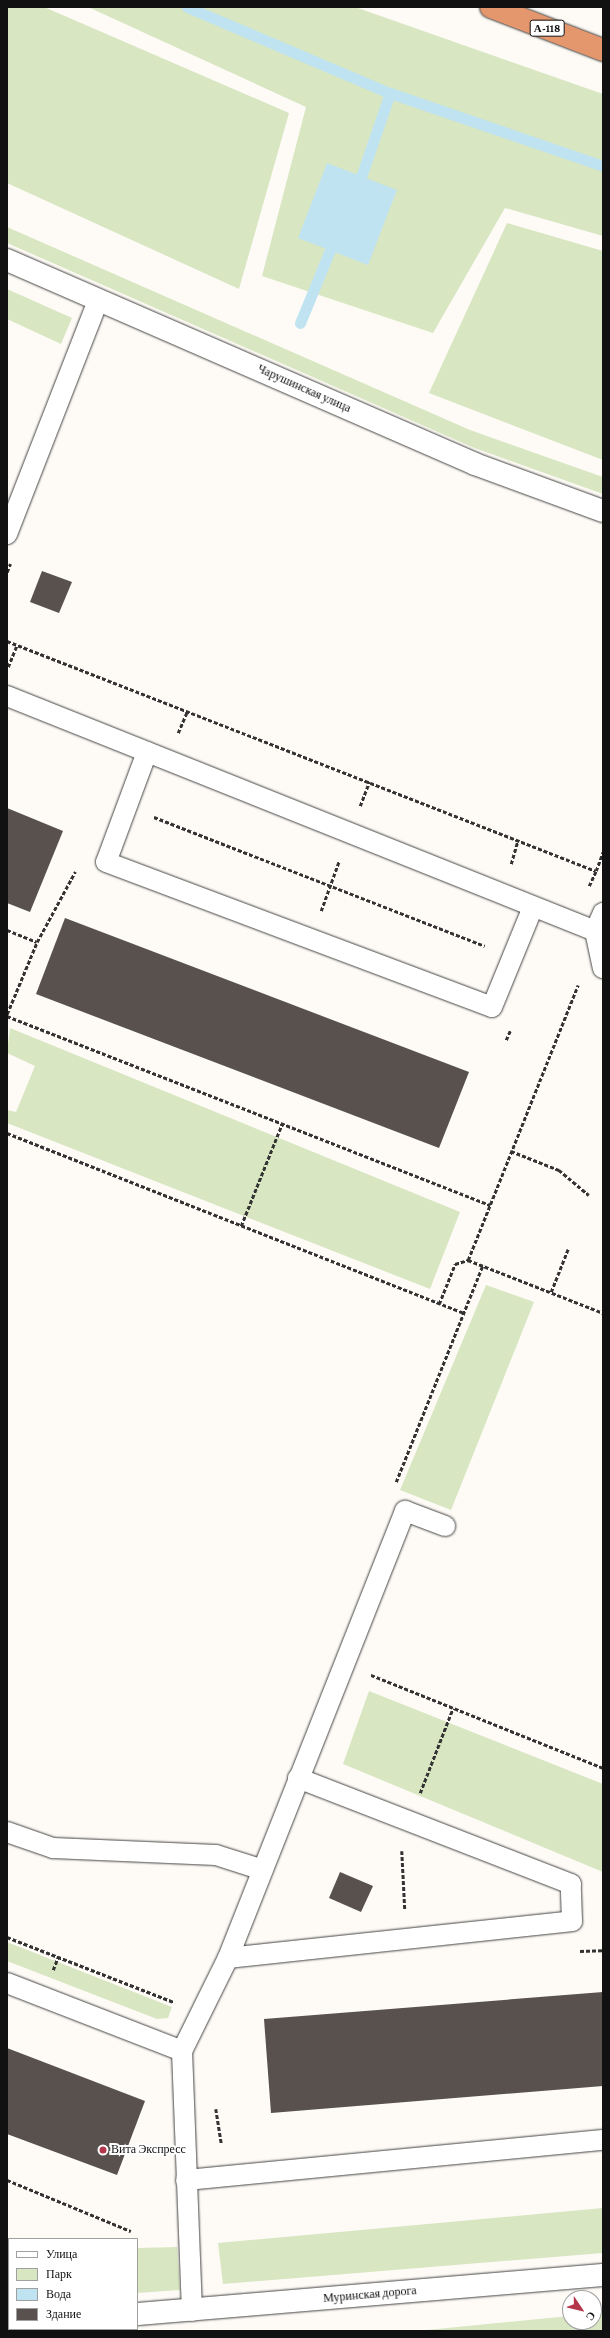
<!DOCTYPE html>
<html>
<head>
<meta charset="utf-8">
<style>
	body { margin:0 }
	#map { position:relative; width:610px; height:2338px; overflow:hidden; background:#fefbf6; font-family:"Crimson Pro",serif }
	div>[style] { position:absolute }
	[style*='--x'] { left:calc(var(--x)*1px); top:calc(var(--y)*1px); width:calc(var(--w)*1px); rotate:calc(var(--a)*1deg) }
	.green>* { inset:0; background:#d8e6c2 }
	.water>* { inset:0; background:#bfe3f0 }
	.stream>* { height:11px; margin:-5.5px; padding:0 5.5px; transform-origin:5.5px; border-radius:5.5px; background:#bfe3f0 }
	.building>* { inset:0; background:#58514e }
	.path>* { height:2.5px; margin-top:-1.25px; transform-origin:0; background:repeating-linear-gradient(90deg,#333 0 4px,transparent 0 6px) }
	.roads { filter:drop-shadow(0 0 1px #444) drop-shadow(0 0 1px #444) }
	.service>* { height:20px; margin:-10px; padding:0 10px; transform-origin:10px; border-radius:10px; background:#fff }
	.minor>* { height:22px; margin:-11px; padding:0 11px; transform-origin:11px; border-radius:11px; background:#fff }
	.tertiary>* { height:22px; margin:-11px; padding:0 11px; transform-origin:11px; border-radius:11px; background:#fff }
	.motorway>* { height:22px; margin:-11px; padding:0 11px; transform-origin:11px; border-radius:11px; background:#e4966d }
	.dots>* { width:11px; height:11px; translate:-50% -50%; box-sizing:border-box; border:2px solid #fff; border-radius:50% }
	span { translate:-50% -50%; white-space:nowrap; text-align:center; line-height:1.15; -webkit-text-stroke:4px #fff; paint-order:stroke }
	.shield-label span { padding:1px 3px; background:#fff; border:1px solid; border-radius:3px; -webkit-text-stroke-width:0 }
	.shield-label { font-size:11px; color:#111; font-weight:700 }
	.street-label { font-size:12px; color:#111 }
	.poi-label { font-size:12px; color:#111 }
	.left { translate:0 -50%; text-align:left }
	.frame { position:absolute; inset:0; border:8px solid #111; pointer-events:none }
	.legend { position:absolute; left:8px; top:2238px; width:130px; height:92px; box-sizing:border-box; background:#fff; border:1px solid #a0a0a0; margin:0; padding:5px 7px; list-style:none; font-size:12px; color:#111 }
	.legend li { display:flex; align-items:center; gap:8px; height:20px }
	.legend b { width:20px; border:1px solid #a0a0a0 }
	.north { position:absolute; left:562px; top:2290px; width:40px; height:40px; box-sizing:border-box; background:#fff; border:1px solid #a0a0a0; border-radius:50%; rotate:125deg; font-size:11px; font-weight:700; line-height:16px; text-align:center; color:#111 }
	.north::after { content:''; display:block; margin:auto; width:14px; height:18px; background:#b2374b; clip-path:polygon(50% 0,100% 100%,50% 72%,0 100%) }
</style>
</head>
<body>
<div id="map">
	<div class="green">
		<div style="clip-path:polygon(7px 7px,44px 7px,289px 113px,239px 289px,7px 183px)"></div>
		<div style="clip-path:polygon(88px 7px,355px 7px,603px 94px,603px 236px,505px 208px,433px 333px,262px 276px,306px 107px)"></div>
		<div style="clip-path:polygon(507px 223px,603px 251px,603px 460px,429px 393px)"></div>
		<div style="clip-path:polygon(7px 227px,470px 430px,603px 477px,603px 494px,472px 447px,7px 243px)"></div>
		<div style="clip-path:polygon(7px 289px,72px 318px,61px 344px,7px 319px)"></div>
		<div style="clip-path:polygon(10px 1028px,460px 1212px,430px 1289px,7px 1123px,7px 1110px,16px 1112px,35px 1066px,7px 1053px)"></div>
		<div style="clip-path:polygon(486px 1285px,534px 1302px,451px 1510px,400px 1490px)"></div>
		<div style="clip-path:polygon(369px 1691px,603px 1784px,603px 1872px,343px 1764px)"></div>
		<div style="clip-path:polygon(7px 1942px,172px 2007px,168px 2018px,157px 2019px,7px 1961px)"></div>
		<div style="clip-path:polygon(603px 2208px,603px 2253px,223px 2284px,218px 2243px)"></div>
		<div style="clip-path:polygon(177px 2247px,180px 2290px,137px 2293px,137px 2248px)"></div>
		<div style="clip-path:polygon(603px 2312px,603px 2331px,427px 2330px,570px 2316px,570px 2322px,594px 2322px,594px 2313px)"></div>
	</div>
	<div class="water">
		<div style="clip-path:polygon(327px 163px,397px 190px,368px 265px,298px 238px)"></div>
	</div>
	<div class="stream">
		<div style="--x:187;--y:7;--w:220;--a:23"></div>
		<div style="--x:390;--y:93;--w:225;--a:18.9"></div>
		<div style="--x:361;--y:177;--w:89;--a:-71"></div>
		<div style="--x:300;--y:323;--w:79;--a:-67.7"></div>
	</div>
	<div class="building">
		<div style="clip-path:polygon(42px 571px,72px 582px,59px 613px,30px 602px)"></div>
		<div style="clip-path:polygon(7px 808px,63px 831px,30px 912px,7px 903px)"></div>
		<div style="clip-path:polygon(65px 918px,469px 1072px,439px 1148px,36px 994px)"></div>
		<div style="clip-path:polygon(340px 1872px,373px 1886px,361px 1912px,329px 1898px)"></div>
		<div style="clip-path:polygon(603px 1992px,603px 2086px,271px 2113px,264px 2019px)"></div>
		<div style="clip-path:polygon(7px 2048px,145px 2101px,117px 2175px,7px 2134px)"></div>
	</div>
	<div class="path">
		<div style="--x:7;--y:572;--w:9;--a:-69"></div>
		<div style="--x:7;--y:641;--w:632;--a:21.33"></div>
		<div style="--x:596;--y:871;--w:20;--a:-70"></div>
		<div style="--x:8;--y:667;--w:24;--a:-68"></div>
		<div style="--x:178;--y:733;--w:23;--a:-67"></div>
		<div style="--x:360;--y:806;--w:26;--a:-69"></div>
		<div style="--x:154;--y:817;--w:355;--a:21.3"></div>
		<div style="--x:511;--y:864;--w:25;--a:-74"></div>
		<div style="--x:589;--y:886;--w:17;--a:-65"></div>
		<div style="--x:321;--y:911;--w:53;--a:-70.2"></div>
		<div style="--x:7;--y:930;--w:32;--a:22"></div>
		<div style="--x:7;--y:1014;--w:78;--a:-67.4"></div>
		<div style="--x:37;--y:942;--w:80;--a:-61.5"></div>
		<div style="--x:7;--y:1016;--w:519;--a:21.37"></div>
		<div style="--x:506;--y:1040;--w:10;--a:-66"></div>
		<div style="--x:7;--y:1133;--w:491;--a:21.5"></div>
		<div style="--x:511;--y:1151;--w:52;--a:21.6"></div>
		<div style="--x:559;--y:1170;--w:39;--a:40"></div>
		<div style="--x:241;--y:1226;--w:110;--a:-68.1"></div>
		<div style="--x:468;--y:1260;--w:145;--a:21.4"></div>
		<div style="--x:551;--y:1292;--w:46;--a:-68.4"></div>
		<div style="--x:439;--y:1304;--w:43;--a:-68.2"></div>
		<div style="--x:455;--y:1264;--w:14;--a:-17"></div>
		<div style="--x:468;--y:1260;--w:296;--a:-68.2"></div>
		<div style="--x:396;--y:1482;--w:234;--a:-68.2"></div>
		<div style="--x:371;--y:1675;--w:250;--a:21.8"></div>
		<div style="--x:420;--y:1793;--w:91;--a:-68.8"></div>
		<div style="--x:402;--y:1851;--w:59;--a:87.1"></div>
		<div style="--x:7;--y:1937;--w:179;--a:21.3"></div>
		<div style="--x:580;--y:1951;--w:23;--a:-2"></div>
		<div style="--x:53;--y:1970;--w:14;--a:-69"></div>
		<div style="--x:216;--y:2109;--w:36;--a:81"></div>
		<div style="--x:7;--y:2180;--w:134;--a:22.4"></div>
	</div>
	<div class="roads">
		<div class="service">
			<div style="--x:7;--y:534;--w:250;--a:-68.7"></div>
			<div style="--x:7;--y:696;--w:633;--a:21.78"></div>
			<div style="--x:595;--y:931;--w:20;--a:-66"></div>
			<div style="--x:147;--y:752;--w:117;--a:110.4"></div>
			<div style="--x:106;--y:862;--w:412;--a:20.6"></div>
			<div style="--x:492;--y:1007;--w:108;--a:-67.7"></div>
			<div style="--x:595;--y:931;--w:38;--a:78"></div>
			<div style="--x:7;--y:1832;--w:49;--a:19.2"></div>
			<div style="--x:53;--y:1848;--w:163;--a:2.5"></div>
			<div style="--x:216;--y:1855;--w:49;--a:17.7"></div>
			<div style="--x:228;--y:1958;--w:346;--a:-6.1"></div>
			<div style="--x:572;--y:1921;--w:37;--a:-92"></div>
			<div style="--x:571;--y:1884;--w:293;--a:-158.8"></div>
			<div style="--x:7;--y:1983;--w:188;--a:21.2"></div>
			<div style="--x:182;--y:2051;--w:260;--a:87.8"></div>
			<div style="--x:182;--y:2051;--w:104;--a:-63.7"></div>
			<div style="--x:228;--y:1958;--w:481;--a:-68.4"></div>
			<div style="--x:405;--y:1511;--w:43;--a:20.6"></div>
			<div style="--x:186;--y:2180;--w:419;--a:-5.5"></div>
		</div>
		<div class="minor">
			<div style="--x:7;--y:260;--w:511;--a:23.55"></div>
			<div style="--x:475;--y:464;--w:136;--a:20.2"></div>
		</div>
		<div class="tertiary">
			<div style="--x:137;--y:2314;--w:468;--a:-4.8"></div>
			<div style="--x:7;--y:2322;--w:2;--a:-27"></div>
		</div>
		<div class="motorway">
			<div style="--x:491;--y:7;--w:120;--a:21"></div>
		</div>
	</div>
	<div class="dots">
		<div style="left:103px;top:2150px;background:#b2374b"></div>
	</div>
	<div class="shield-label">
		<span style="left:547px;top:28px">А-118</span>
	</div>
	<div class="street-label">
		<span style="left:304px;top:389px;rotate:24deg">Чарушинская улица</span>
		<span style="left:370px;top:2295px;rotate:-5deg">Муринская дорога</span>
	</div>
	<div class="poi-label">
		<span class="left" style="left:111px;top:2150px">Вита Экспресс</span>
	</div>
	<div class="frame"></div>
	<ul class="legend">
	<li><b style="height:5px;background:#fff"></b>Улица</li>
	<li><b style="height:11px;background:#d8e6c2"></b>Парк</li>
	<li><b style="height:11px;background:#bfe3f0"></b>Вода</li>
	<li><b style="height:11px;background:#58514e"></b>Здание</li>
	</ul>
	<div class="north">С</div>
</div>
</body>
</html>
